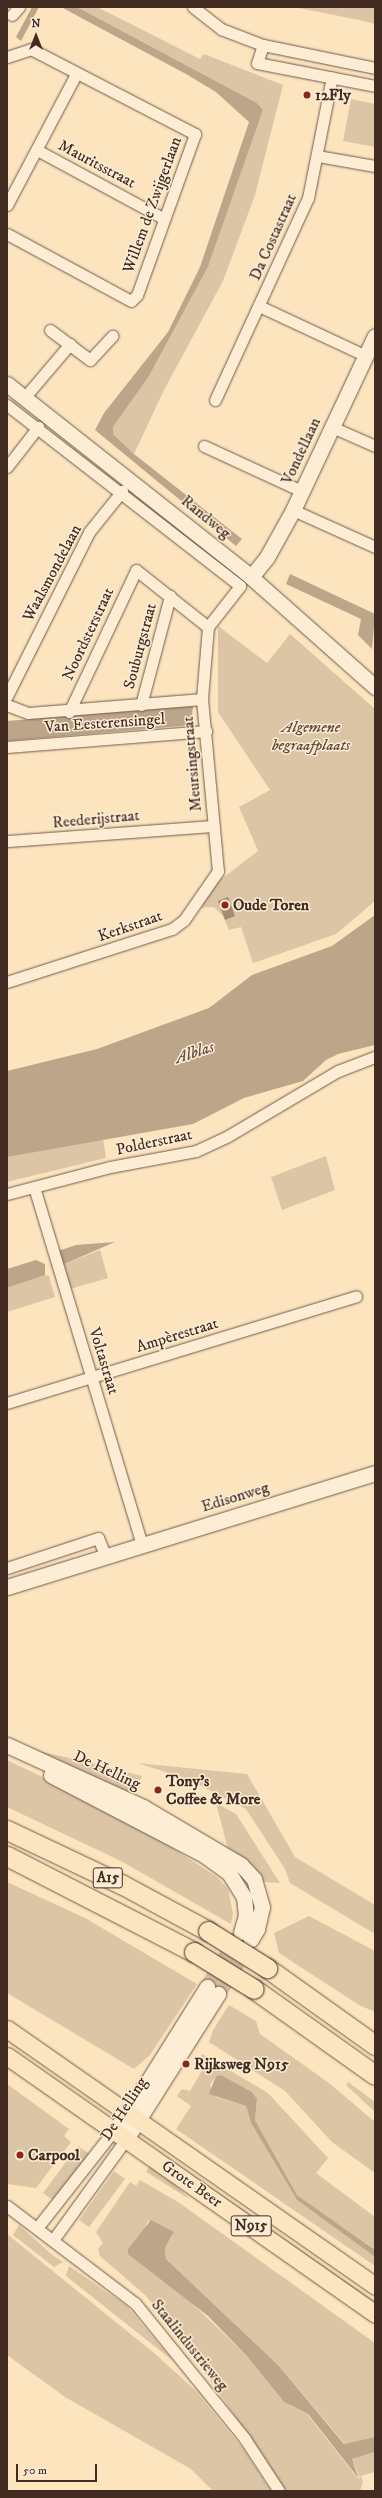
<!DOCTYPE html>
<html>
<head>
<meta charset="utf-8">
<style>
	body { margin:0 }
	#map { position:relative; width:382px; height:2498px; overflow:hidden; background:#fce4bf; font-family:"IM FELL DW Pica",serif }
	div>[style] { position:absolute }
	[style*='--x'] { left:calc(var(--x)*1px); top:calc(var(--y)*1px); width:calc(var(--w)*1px); rotate:calc(var(--a)*1deg) }
	.green>* { inset:0; background:#dcc5a4 }
	.water>* { inset:0; background:#bda58a }
	.building>* { inset:0; background:#a38c74 }
	.secondary-tunnel>* { height:15px; margin-top:-7.5px; transform-origin:0; background:repeating-linear-gradient(90deg,#d7bfa0 0 15px,transparent 0 23px) }
	.roads { filter:drop-shadow(0 0 1px #705a49) drop-shadow(0 0 1px #705a49) }
	.street>* { height:11px; margin:-5.5px; padding:0 5.5px; transform-origin:5.5px; border-radius:5.5px; background:#fdedd5 }
	.secondary>* { height:15px; margin:-7.5px; padding:0 7.5px; transform-origin:7.5px; border-radius:7.5px; background:#fdedd5 }
	.primary>* { height:17px; margin:-8.5px; padding:0 8.5px; transform-origin:8.5px; border-radius:8.5px; background:#fce4bf }
	.highway>* { height:19px; margin:-9.5px; padding:0 9.5px; transform-origin:9.5px; border-radius:9.5px; background:#fce4bf }
	.bridges { filter:drop-shadow(0 0 1px #422c22) drop-shadow(0 0 1px #422c22) }
	.highway-bridge>* { height:19px; margin:-9.5px; padding:0 9.5px; transform-origin:9.5px; border-radius:9.5px; background:#fce4bf }
	.dots>* { width:11px; height:11px; translate:-50% -50%; box-sizing:border-box; border:2px solid #fdedd5; border-radius:50% }
	span { translate:-50% -50%; white-space:nowrap; text-align:center; line-height:1.15; -webkit-text-stroke:3px #fdedd5; paint-order:stroke }
	.shield-label span { padding:1px 3px; background:#fdedd5; border:1px solid; border-radius:3px; -webkit-text-stroke-width:0 }
	.shield-label { font-size:15px; color:#422c22; font-weight:700 }
	.poi-label { font-size:16px; color:#422c22; font-weight:700 }
	.left { translate:0 -50%; text-align:left }
	.street-label { font-size:16px; color:#422c22 }
	.park-label { font-size:16px; color:#614b3c; font-style:italic }
	.water-label { font-size:17px; color:#675041; font-style:italic }
	.frame { position:absolute; inset:0; border:8px solid #422c22; pointer-events:none }
	.north { position:absolute; left:16px; top:16px; width:40px; height:40px; -webkit-text-stroke:3px #fdedd5; paint-order:stroke; rotate:0deg; font-size:11px; font-weight:700; line-height:16px; text-align:center; color:#422c22 }
	.north::after { content:''; display:block; margin:auto; width:14px; height:18px; background:#422c22; clip-path:polygon(50% 0,100% 100%,50% 72%,0 100%) }
	.scale { position:absolute; left:16px; top:2464px; width:81px; height:18px; box-sizing:border-box; border:2px solid #422c22; border-top:0; padding-left:5px; font-size:12px; line-height:14px; white-space:nowrap; color:#422c22; -webkit-text-stroke:3px #fdedd5; paint-order:stroke }
</style>
</head>
<body>
<div id="map">
	<div class="green">
		<div style="clip-path:polygon(77px 7px,97px 7px,200px 59px,204px 54px,283px 85px,255px 195px,223px 281px,164px 390px,134px 454px,113px 434px,113px 427px,149px 376px,208px 267px,263px 110px,257px 103px)"></div>
		<div style="clip-path:polygon(294px 7px,375px 7px,375px 24px,359px 20px)"></div>
		<div style="clip-path:polygon(351px 99px,375px 104px,375px 147px,343px 141px)"></div>
		<div style="clip-path:polygon(218px 626px,267px 663px,290px 634px,375px 709px,375px 901px,336px 934px,253px 963px,241px 927px,229px 930px,223px 916px,214px 907px,195px 908px,211px 887px,258px 851px,239px 807px,270px 790px,218px 712px)"></div>
		<div style="clip-path:polygon(103px 1138px,106px 1158px,7px 1182px,7px 1157px)"></div>
		<div style="clip-path:polygon(326px 1156px,335px 1190px,282px 1210px,271px 1177px)"></div>
		<div style="clip-path:polygon(100px 1250px,108px 1278px,70px 1289px,62px 1265px)"></div>
		<div style="clip-path:polygon(45px 1275px,49px 1276px,55px 1297px,7px 1312px,7px 1288px)"></div>
		<div style="clip-path:polygon(24px 1748px,79px 1760px,142px 1776px,131px 1797px)"></div>
		<div style="clip-path:polygon(7px 1760px,120px 1814px,217px 1877px,228px 1889px,233px 1914px,231px 1924px,121px 1861px,7px 1807px)"></div>
		<div style="clip-path:polygon(137px 1763px,247px 1774px,295px 1857px,375px 1905px,375px 1934px,290px 1883px,285px 1869px,246px 1809px,188px 1779px)"></div>
		<div style="clip-path:polygon(216px 1803px,236px 1814px,280px 1883px,264px 1882px,254px 1868px,228px 1849px)"></div>
		<div style="clip-path:polygon(7px 1882px,85px 1918px,197px 1984px,150px 2055px,134px 2069px,7px 1993px)"></div>
		<div style="clip-path:polygon(309px 1916px,375px 1951px,375px 2012px,359px 2005px,279px 1953px,274px 1933px)"></div>
		<div style="clip-path:polygon(229px 2005px,256px 2021px,260px 2034px,329px 2083px,375px 2122px,375px 2173px,332px 2142px,285px 2091px,209px 2042px,213px 2030px)"></div>
		<div style="clip-path:polygon(202px 2054px,268px 2093px,328px 2158px,316px 2173px,375px 2217px,375px 2250px,297px 2195px,255px 2120px,257px 2099px,252px 2092px,221px 2075px,216px 2076px,210px 2085px,216px 2097px,246px 2106px,251px 2123px,297px 2200px,375px 2257px,375px 2266px,176px 2129px,191px 2106px,177px 2096px,182px 2089px,190px 2091px,202px 2071px,195px 2067px)"></div>
		<div style="clip-path:polygon(348px 2082px,375px 2102px,375px 2112px,346px 2085px)"></div>
		<div style="clip-path:polygon(7px 2084px,69px 2129px,64px 2136px,71px 2142px,36px 2188px,7px 2184px)"></div>
		<div style="clip-path:polygon(78px 2146px,90px 2154px,54px 2201px,43px 2193px)"></div>
		<div style="clip-path:polygon(160px 2152px,375px 2301px,375px 2306px,157px 2155px)"></div>
		<div style="clip-path:polygon(150px 2165px,169px 2179px,191px 2200px,146px 2172px)"></div>
		<div style="clip-path:polygon(114px 2171px,125px 2179px,89px 2227px,79px 2220px)"></div>
		<div style="clip-path:polygon(140px 2180px,178px 2202px,375px 2343px,375px 2437px,345px 2444px,278px 2365px,166px 2259px,165px 2248px,173px 2235px,148px 2221px,146px 2225px,178px 2290px,246px 2355px,284px 2402px,307px 2414px,358px 2479px,360px 2478px,352px 2459px,375px 2452px,375px 2472px,361px 2476px,363px 2482px,360px 2491px,286px 2491px,176px 2330px,145px 2295px,100px 2256px,98px 2249px,103px 2243px,96px 2232px,130px 2182px,136px 2186px)"></div>
		<div style="clip-path:polygon(19px 2225px,50px 2253px,63px 2262px,54px 2267px,13px 2235px)"></div>
		<div style="clip-path:polygon(7px 2234px,154px 2353px,196px 2391px,244px 2450px,271px 2491px,213px 2491px,191px 2469px,65px 2397px,7px 2355px)"></div>
		<div style="clip-path:polygon(69px 2266px,127px 2306px,172px 2360px,66px 2276px)"></div>
	</div>
	<div class="water">
		<div style="clip-path:polygon(32px 7px,39px 7px,21px 41px,16px 37px)"></div>
		<div style="clip-path:polygon(61px 7px,77px 7px,257px 103px,263px 110px,208px 267px,149px 376px,113px 427px,113px 434px,134px 454px,242px 539px,236px 546px,95px 430px,104px 413px,168px 332px,200px 267px,249px 122px,216px 92px,186px 74px)"></div>
		<div style="clip-path:polygon(290px 574px,375px 614px,372px 649px,358px 635px,361px 619px,286px 584px)"></div>
		<div style="clip-path:polygon(193px 706px,191px 725px,7px 741px,7px 721px)"></div>
		<div style="clip-path:polygon(375px 915px,375px 1045px,338px 1054px,326px 1060px,303px 1081px,244px 1098px,193px 1124px,7px 1157px,7px 1071px,97px 1049px,209px 1008px,252px 975px,332px 946px)"></div>
		<div style="clip-path:polygon(115px 1242px,62px 1265px,58px 1251px,76px 1245px)"></div>
		<div style="clip-path:polygon(36px 1260px,45px 1264px,45px 1275px,7px 1288px,7px 1269px)"></div>
		<div style="clip-path:polygon(221px 2075px,252px 2092px,257px 2099px,255px 2120px,297px 2195px,375px 2250px,375px 2257px,297px 2200px,251px 2123px,246px 2106px,209px 2094px,216px 2076px)"></div>
		<div style="clip-path:polygon(151px 2220px,174px 2232px,165px 2248px,166px 2259px,278px 2365px,344px 2444px,375px 2437px,375px 2452px,352px 2459px,359px 2479px,308px 2414px,284px 2402px,246px 2355px,208px 2316px,128px 2254px,128px 2249px)"></div>
	</div>
	<div class="building">
		<div style="clip-path:polygon(228px 897px,235px 916px,225px 920px,218px 901px)"></div>
	</div>
	<div class="secondary-tunnel">
		<div style="--x:207;--y:1987;--w:60;--a:-58.7"></div>
		<div style="--x:218;--y:1994;--w:59;--a:-58.2"></div>
	</div>
	<div class="roads">
		<div class="street">
			<div style="--x:193;--y:7;--w:36;--a:38"></div>
			<div style="--x:221;--y:29;--w:45;--a:20.9"></div>
			<div style="--x:263;--y:45;--w:114;--a:11.6"></div>
			<div style="--x:12;--y:15;--w:11;--a:-49"></div>
			<div style="--x:263;--y:45;--w:19;--a:108"></div>
			<div style="--x:257;--y:63;--w:120;--a:11"></div>
			<div style="--x:7;--y:57;--w:25;--a:-18"></div>
			<div style="--x:31;--y:49;--w:185;--a:27.4"></div>
			<div style="--x:195;--y:134;--w:171;--a:109.8"></div>
			<div style="--x:137;--y:295;--w:8;--a:135"></div>
			<div style="--x:131;--y:301;--w:141;--a:-151.6"></div>
			<div style="--x:37;--y:150;--w:143;--a:28.4"></div>
			<div style="--x:318;--y:156;--w:58;--a:10"></div>
			<div style="--x:7;--y:205;--w:148;--a:-62.2"></div>
			<div style="--x:259;--y:306;--w:118;--a:25"></div>
			<div style="--x:50;--y:330;--w:50;--a:36.9"></div>
			<div style="--x:90;--y:360;--w:33;--a:-47"></div>
			<div style="--x:24;--y:398;--w:71;--a:-49.6"></div>
			<div style="--x:215;--y:400;--w:222;--a:-65.3"></div>
			<div style="--x:308;--y:198;--w:123;--a:-78.8"></div>
			<div style="--x:7;--y:405;--w:295;--a:37.8"></div>
			<div style="--x:240;--y:586;--w:52;--a:128"></div>
			<div style="--x:208;--y:627;--w:72;--a:94.8"></div>
			<div style="--x:202;--y:699;--w:173;--a:84.7"></div>
			<div style="--x:218;--y:871;--w:60;--a:124.8"></div>
			<div style="--x:184;--y:920;--w:15;--a:143"></div>
			<div style="--x:172;--y:929;--w:173;--a:162.2"></div>
			<div style="--x:332;--y:427;--w:47;--a:23.8"></div>
			<div style="--x:204;--y:446;--w:108;--a:24.7"></div>
			<div style="--x:7;--y:467;--w:51;--a:-52.2"></div>
			<div style="--x:293;--y:510;--w:90;--a:24.3"></div>
			<div style="--x:7;--y:696;--w:183;--a:-63.4"></div>
			<div style="--x:89;--y:532;--w:53;--a:-51.2"></div>
			<div style="--x:7;--y:705;--w:22;--a:21"></div>
			<div style="--x:28;--y:713;--w:175;--a:-4.6"></div>
			<div style="--x:141;--y:705;--w:113;--a:-75.1"></div>
			<div style="--x:69;--y:712;--w:157;--a:-64.7"></div>
			<div style="--x:136;--y:570;--w:92;--a:38.4"></div>
			<div style="--x:7;--y:747;--w:200;--a:-4.6"></div>
			<div style="--x:7;--y:841;--w:207;--a:-4.2"></div>
			<div style="--x:34;--y:1187;--w:374;--a:73.2"></div>
			<div style="--x:7;--y:1194;--w:106;--a:-14.7"></div>
			<div style="--x:110;--y:1167;--w:87;--a:-10.5"></div>
			<div style="--x:196;--y:1151;--w:35;--a:-25"></div>
			<div style="--x:228;--y:1136;--w:128;--a:-30.6"></div>
			<div style="--x:338;--y:1071;--w:40;--a:-21"></div>
			<div style="--x:7;--y:1403;--w:365;--a:-17"></div>
			<div style="--x:7;--y:1568;--w:96;--a:-18.2"></div>
			<div style="--x:98;--y:1538;--w:21;--a:67"></div>
			<div style="--x:7;--y:2206;--w:161;--a:37.2"></div>
			<div style="--x:135;--y:2303;--w:175;--a:51"></div>
			<div style="--x:245;--y:2439;--w:62;--a:56.8"></div>
			<div style="--x:37;--y:2228;--w:125;--a:-51.8"></div>
			<div style="--x:53;--y:2240;--w:125;--a:-54.1"></div>
		</div>
		<div class="secondary">
			<div style="--x:7;--y:384;--w:311;--a:38.3"></div>
			<div style="--x:251;--y:577;--w:166;--a:41.6"></div>
			<div style="--x:251;--y:577;--w:26;--a:-51"></div>
			<div style="--x:267;--y:557;--w:54;--a:-61"></div>
			<div style="--x:293;--y:510;--w:192;--a:-64.8"></div>
			<div style="--x:7;--y:1587;--w:385;--a:-17.2"></div>
			<div style="--x:7;--y:1745;--w:149;--a:24.5"></div>
			<div style="--x:143;--y:1807;--w:114;--a:30.6"></div>
			<div style="--x:241;--y:1865;--w:19;--a:47"></div>
			<div style="--x:254;--y:1879;--w:29;--a:74"></div>
			<div style="--x:262;--y:1907;--w:23;--a:103"></div>
			<div style="--x:257;--y:1929;--w:12;--a:121"></div>
			<div style="--x:51;--y:1775;--w:173;--a:27.6"></div>
			<div style="--x:204;--y:1855;--w:31;--a:36"></div>
			<div style="--x:229;--y:1873;--w:28;--a:58"></div>
			<div style="--x:244;--y:1897;--w:18;--a:84"></div>
			<div style="--x:246;--y:1915;--w:18;--a:106"></div>
			<div style="--x:114;--y:2130;--w:22;--a:-51"></div>
			<div style="--x:128;--y:2113;--w:149;--a:-57.9"></div>
			<div style="--x:126;--y:2139;--w:172;--a:-57.6"></div>
		</div>
		<div class="primary">
			<div style="--x:7;--y:2029;--w:449;--a:34.9"></div>
			<div style="--x:7;--y:2056;--w:449;--a:35"></div>
		</div>
		<div class="highway">
			<div style="--x:7;--y:1830;--w:128;--a:25.4"></div>
			<div style="--x:123;--y:1885;--w:97;--a:28.4"></div>
			<div style="--x:7;--y:1856;--w:210;--a:27.2"></div>
			<div style="--x:267;--y:1968;--w:133;--a:35.5"></div>
			<div style="--x:254;--y:1989;--w:148;--a:35.4"></div>
		</div>
	</div>
	<div class="bridges">
		<div class="highway-bridge">
			<div style="--x:208;--y:1931;--w:70;--a:32.1"></div>
			<div style="--x:194;--y:1952;--w:70;--a:31.7"></div>
		</div>
	</div>
	<div class="dots">
		<div style="left:307px;top:95px;background:#8f2418"></div>
		<div style="left:225px;top:905px;background:#8f2418"></div>
		<div style="left:158px;top:1790px;background:#8f2418"></div>
		<div style="left:186px;top:2064px;background:#8f2418"></div>
		<div style="left:20px;top:2155px;background:#8f2418"></div>
	</div>
	<div class="shield-label">
		<span style="left:108px;top:1878px">A15</span>
		<span style="left:251px;top:2226px">N915</span>
	</div>
	<div class="poi-label">
		<span class="left" style="left:315px;top:95px">12Fly</span>
		<span class="left" style="left:233px;top:905px">Oude Toren</span>
		<span class="left" style="left:166px;top:1790px">Tony's<br>Coffee &amp; More</span>
		<span class="left" style="left:194px;top:2064px">Rijksweg N915</span>
		<span class="left" style="left:28px;top:2155px">Carpool</span>
	</div>
	<div class="street-label">
		<span style="left:97px;top:164px;rotate:28deg">Mauritsstraat</span>
		<span style="left:152px;top:205px;rotate:-70deg">Willem de Zwijgerlaan</span>
		<span style="left:273px;top:237px;rotate:-66deg">Da Costastraat</span>
		<span style="left:301px;top:451px;rotate:-65deg">Vondellaan</span>
		<span style="left:206px;top:517px;rotate:39deg">Randweg</span>
		<span style="left:52px;top:573px;rotate:-62deg">Waalsmondelaan</span>
		<span style="left:88px;top:634px;rotate:-65deg">Noordsterstraat</span>
		<span style="left:140px;top:646px;rotate:-75deg">Souburgstraat</span>
		<span style="left:105px;top:723px;rotate:-4deg">Van Eesterensingel</span>
		<span style="left:192px;top:764px;rotate:-95deg">Meursingstraat</span>
		<span style="left:96px;top:819px;rotate:-5deg">Reederijstraat</span>
		<span style="left:130px;top:926px;rotate:-19deg">Kerkstraat</span>
		<span style="left:154px;top:1142px;rotate:-12deg">Polderstraat</span>
		<span style="left:177px;top:1335px;rotate:-17deg">Ampèrestraat</span>
		<span style="left:104px;top:1361px;rotate:73deg">Voltastraat</span>
		<span style="left:235px;top:1497px;rotate:-17deg">Edisonweg</span>
		<span style="left:107px;top:1770px;rotate:25deg">De Helling</span>
		<span style="left:124px;top:2109px;rotate:-57deg">De Helling</span>
		<span style="left:192px;top:2184px;rotate:35deg">Grote Beer</span>
		<span style="left:190px;top:2345px;rotate:51deg">Staalindustrieweg</span>
	</div>
	<div class="park-label">
		<span style="left:311px;top:736px">Algemene<br>begraafplaats</span>
	</div>
	<div class="water-label">
		<span style="left:195px;top:1053px;rotate:-18deg">Alblas</span>
	</div>
	<div class="frame"></div>
	<div class="north">N</div>
	<div class="scale">50 m</div>
</div>
</body>
</html>
